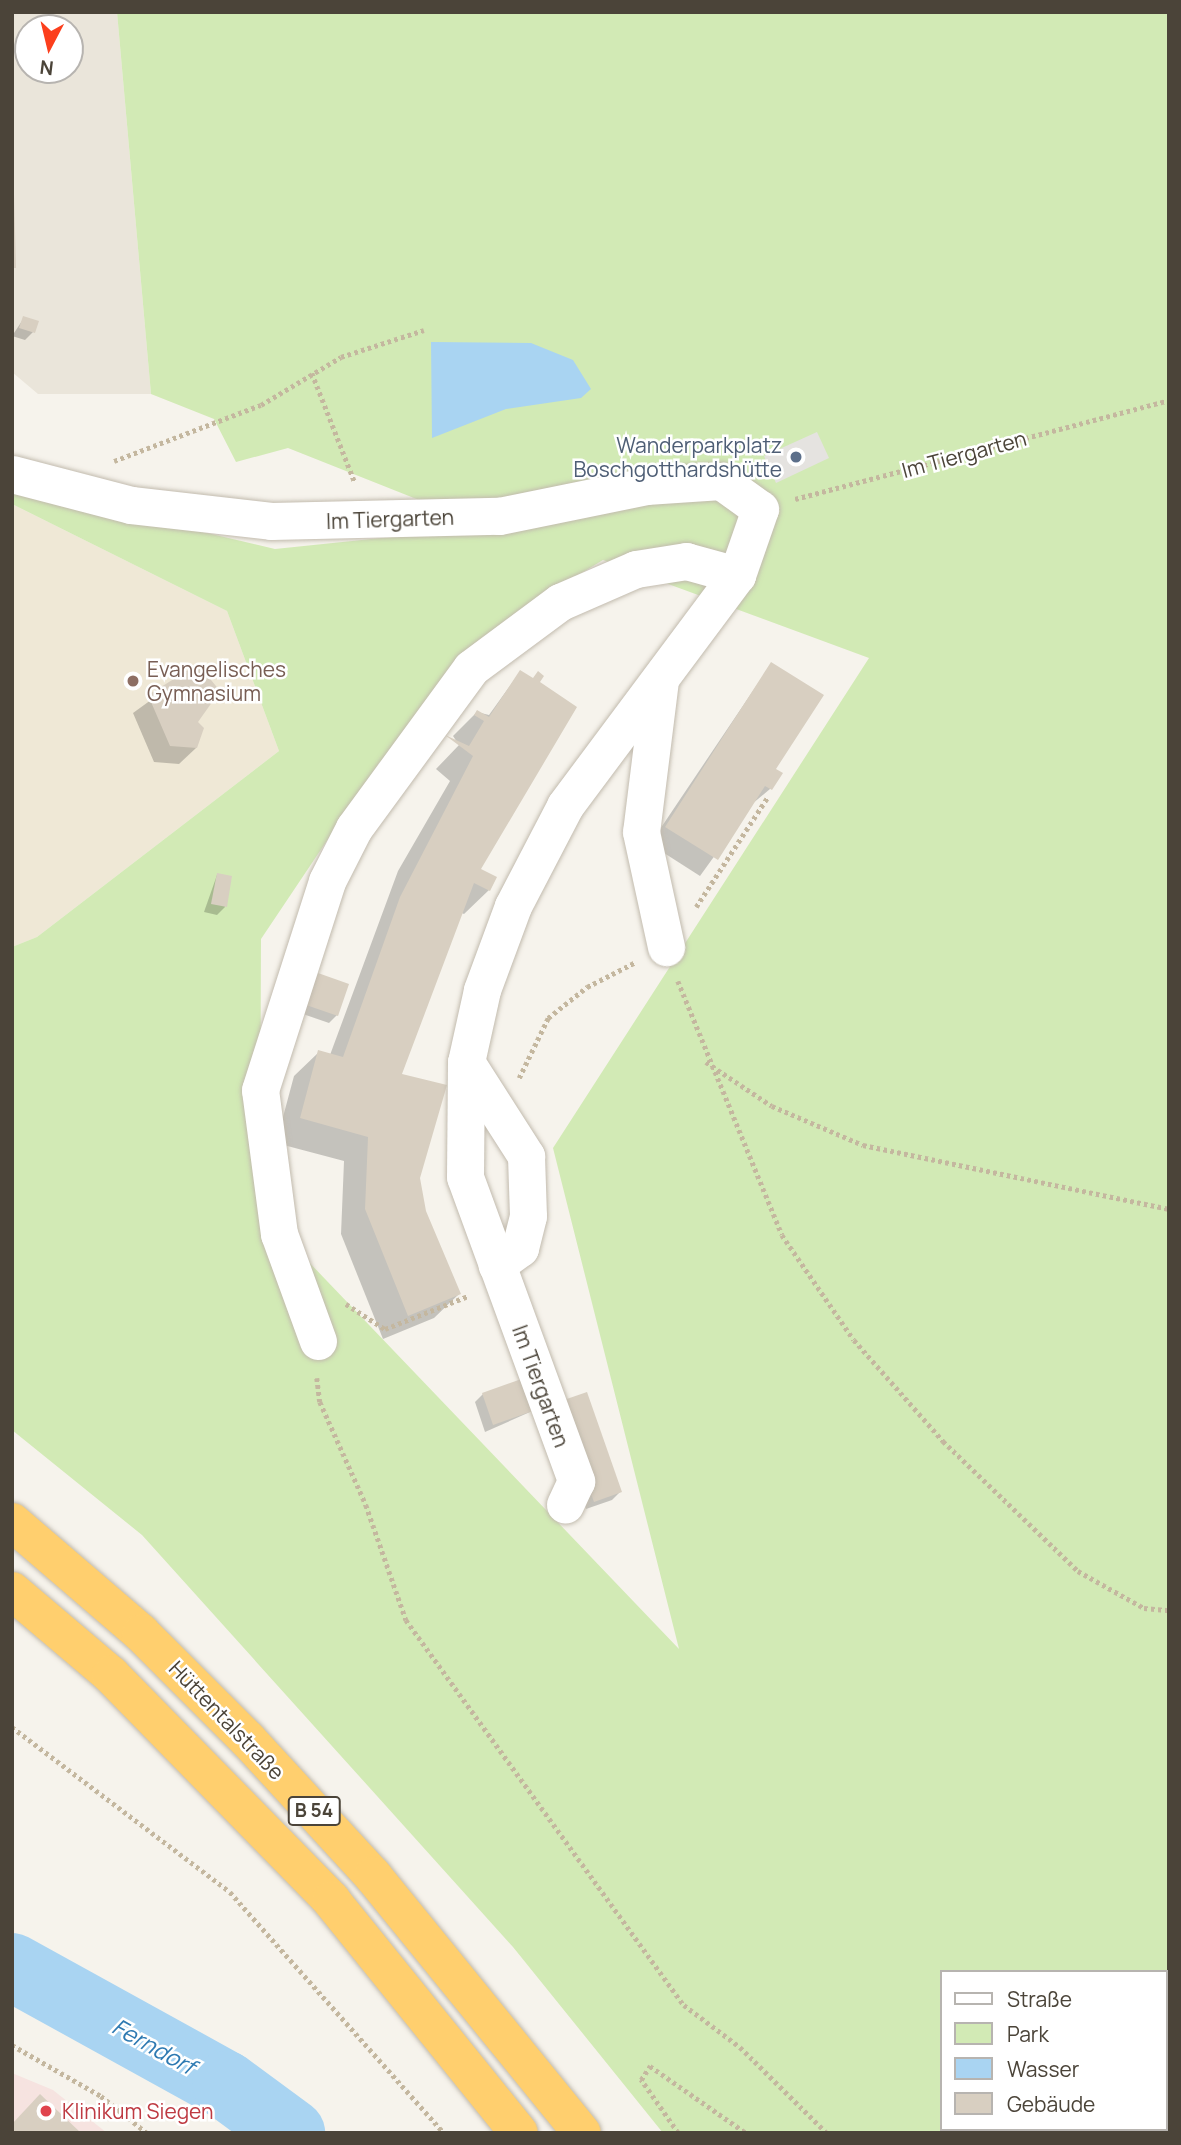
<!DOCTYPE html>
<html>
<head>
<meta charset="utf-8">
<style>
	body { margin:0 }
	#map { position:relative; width:1181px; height:2145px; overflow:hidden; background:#f6f3ec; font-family:Manrope,sans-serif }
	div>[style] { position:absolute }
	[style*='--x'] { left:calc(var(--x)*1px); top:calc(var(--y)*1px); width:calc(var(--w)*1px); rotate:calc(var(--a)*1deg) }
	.residential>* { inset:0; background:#eae5da }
	.education>* { inset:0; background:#efe8d6 }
	.medical>* { inset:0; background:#f6e3e0 }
	.green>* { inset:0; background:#d2eab5 }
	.parking>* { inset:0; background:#e5e3e0 }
	.water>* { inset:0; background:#a9d4f2 }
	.shadow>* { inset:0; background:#0003 }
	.river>* { height:68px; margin:-34px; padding:0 34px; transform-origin:34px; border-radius:34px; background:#a9d4f2 }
	.building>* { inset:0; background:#d8cfc1 }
	.path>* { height:4.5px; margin-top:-2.25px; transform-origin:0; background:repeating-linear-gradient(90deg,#c4b79f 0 3.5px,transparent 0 7px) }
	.roads { filter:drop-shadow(0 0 2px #c2bbae) drop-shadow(0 0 2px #c2bbae) }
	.minor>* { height:37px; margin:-18.5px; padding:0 18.5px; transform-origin:18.5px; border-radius:18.5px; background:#fff }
	.highway>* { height:38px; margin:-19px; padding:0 19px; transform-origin:19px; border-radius:19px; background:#ffcf6e }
	.dots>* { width:19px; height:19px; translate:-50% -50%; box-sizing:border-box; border:4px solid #fff; border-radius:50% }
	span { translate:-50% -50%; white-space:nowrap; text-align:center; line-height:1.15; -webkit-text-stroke:5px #fff; paint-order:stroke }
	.shield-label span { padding:2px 5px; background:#fff; border:2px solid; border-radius:5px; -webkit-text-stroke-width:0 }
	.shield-label { font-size:19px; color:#4b4439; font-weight:700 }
	.service-label { font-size:21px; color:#4e5e75 }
	.right { translate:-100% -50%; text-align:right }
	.street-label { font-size:21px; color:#4b4439 }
	.education-label { font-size:21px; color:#785e54 }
	.left { translate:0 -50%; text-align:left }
	.health-label { font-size:21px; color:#be3a42 }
	.water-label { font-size:23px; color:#2e7ab2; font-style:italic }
	.frame { position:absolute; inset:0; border:14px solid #4b4439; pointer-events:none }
	.legend { position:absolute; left:940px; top:1970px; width:228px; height:161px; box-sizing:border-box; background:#fff; border:2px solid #b7b4b0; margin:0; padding:9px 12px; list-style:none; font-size:21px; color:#4b4439 }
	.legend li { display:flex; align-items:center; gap:14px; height:35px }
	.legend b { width:35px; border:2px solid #b7b4b0 }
	.north { position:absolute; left:14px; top:14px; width:70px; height:70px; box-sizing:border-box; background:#fff; border:2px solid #b7b4b0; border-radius:50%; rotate:187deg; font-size:19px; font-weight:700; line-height:28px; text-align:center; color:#4b4439 }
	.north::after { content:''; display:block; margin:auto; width:24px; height:32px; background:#fc3f1d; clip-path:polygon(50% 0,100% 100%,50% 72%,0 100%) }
</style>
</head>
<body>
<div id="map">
	<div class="residential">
		<div style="clip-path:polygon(evenodd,12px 12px,117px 12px,151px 394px,38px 394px,12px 372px,12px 12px,28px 28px,70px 28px,70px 70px,28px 70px,28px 28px)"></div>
	</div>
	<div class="education">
		<div style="clip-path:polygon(12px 504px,227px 611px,279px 751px,37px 937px,12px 947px)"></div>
	</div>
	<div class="medical">
		<div style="clip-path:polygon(12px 2073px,53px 2090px,107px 2133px,12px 2133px)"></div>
	</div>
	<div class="green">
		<div style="clip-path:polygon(evenodd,117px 12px,1169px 12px,1169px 2133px,663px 2133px,513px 1947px,142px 1535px,12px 1430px,12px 947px,37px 937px,279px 751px,227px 611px,12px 504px,12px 487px,275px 549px,487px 527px,288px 448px,236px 462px,214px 419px,151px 394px,117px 12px,603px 560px,869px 658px,553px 1148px,679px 1649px,260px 1211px,261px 939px,379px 763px,537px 600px,603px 560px,117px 12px,941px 1972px,1165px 1972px,1165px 2129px,941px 2129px,941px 1972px)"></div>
	</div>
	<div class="parking">
		<div style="clip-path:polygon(817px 432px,829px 458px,776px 483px,764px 456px)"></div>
	</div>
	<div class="water">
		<div style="clip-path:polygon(431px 342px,531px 343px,573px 360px,591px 389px,581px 398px,506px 409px,432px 438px)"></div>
	</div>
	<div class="shadow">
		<div style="clip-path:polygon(24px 318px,33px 332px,25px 340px,12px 336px)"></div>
		<div style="clip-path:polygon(771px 664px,770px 789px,752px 804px,700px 876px,650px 844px)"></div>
		<div style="clip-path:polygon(198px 666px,210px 674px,196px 722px,196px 748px,179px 764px,154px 762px,133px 713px)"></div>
		<div style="clip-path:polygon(520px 672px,478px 869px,489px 890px,464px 914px,459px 912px,400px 1075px,424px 1211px,459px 1294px,434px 1318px,383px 1339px,341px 1234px,344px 1161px,276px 1143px,294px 1076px,319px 1052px,330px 1055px,398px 871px,450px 781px,436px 769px,459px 745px,453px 736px,477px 712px,489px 715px)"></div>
		<div style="clip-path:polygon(217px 875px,225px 907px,217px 915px,204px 912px)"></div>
		<div style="clip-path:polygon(318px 975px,337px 1015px,329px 1023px,300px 1013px)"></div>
		<div style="clip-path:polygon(483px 1394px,539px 1408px,485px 1432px,475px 1402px)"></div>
		<div style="clip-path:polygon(551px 1412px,620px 1492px,612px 1500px,586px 1509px)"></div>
	</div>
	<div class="river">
		<div style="--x:12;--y:1967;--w:244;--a:28.9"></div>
		<div style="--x:226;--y:2085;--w:81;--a:36.4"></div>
	</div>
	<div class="building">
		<div style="clip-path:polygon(12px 194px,14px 194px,16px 268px,12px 268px)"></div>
		<div style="clip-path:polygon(23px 316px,39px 321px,35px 333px,19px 328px)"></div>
		<div style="clip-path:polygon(771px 662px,824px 695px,776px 769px,783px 773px,772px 790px,765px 786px,718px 860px,665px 827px)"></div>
		<div style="clip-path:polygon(198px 664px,220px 691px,198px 722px,204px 728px,197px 748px,170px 746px,148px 695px)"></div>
		<div style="clip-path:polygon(520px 670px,533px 678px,538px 671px,544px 676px,540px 682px,577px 707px,481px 869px,497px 877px,490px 891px,474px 883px,402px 1074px,447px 1085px,420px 1178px,426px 1211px,461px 1294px,408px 1316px,365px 1209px,368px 1137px,300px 1118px,318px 1050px,343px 1057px,400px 897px,473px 756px,445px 735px,469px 746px,484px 721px,474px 715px,477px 710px,489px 717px)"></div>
		<div style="clip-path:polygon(217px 873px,232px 876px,227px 907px,211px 904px)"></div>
		<div style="clip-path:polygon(318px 973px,349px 984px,338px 1016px,306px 1005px)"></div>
		<div style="clip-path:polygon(530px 1376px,541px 1408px,493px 1425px,482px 1393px)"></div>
		<div style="clip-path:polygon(587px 1392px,622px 1492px,594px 1502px,558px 1402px)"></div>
		<div style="clip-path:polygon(40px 2094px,81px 2133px,12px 2133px,12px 2124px)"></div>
	</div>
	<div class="path">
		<div style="--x:312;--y:373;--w:118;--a:68.6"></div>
		<div style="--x:114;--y:461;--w:157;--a:-20.9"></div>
		<div style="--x:261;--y:405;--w:93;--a:-31"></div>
		<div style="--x:341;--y:357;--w:87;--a:-18"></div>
		<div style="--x:795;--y:499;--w:387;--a:-14.8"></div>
		<div style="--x:696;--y:907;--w:130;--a:-56.9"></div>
		<div style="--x:678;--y:981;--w:274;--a:67.7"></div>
		<div style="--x:782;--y:1235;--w:127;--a:55.6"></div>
		<div style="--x:854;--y:1340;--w:135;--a:48.6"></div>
		<div style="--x:943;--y:1441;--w:187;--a:43.9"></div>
		<div style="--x:1078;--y:1571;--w:76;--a:29.3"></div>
		<div style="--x:1144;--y:1608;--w:25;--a:5"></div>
		<div style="--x:706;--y:1062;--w:79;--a:33.7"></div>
		<div style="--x:772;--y:1106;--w:99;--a:23.2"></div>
		<div style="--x:863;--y:1145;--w:313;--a:11.8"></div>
		<div style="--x:519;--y:1078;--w:67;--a:-64.2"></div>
		<div style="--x:548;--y:1018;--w:50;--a:-38.5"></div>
		<div style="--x:587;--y:987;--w:53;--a:-27.1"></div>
		<div style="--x:346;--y:1304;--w:46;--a:32.7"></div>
		<div style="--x:385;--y:1329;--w:89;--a:-21.7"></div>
		<div style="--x:317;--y:1378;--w:24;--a:83"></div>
		<div style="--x:320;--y:1402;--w:113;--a:65.9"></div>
		<div style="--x:366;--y:1505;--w:122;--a:70.8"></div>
		<div style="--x:406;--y:1620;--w:475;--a:54.2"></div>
		<div style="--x:684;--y:2005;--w:70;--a:36.9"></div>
		<div style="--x:740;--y:2047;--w:122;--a:44.7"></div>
		<div style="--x:12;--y:1727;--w:273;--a:37.1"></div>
		<div style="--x:230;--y:1892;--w:322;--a:48.4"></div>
		<div style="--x:12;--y:2045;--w:103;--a:29.8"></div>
		<div style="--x:101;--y:2096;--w:59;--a:38.8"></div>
		<div style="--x:678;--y:2133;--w:65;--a:-124.9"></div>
		<div style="--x:641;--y:2080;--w:17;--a:-57"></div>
		<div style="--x:650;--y:2066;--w:117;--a:34.9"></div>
	</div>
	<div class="roads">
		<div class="minor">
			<div style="--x:12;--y:474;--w:123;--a:14.6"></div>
			<div style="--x:131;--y:505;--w:141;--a:6.5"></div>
			<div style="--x:271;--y:521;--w:228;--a:-1.3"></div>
			<div style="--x:499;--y:516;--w:150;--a:-11.5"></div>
			<div style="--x:646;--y:486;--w:75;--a:-3.8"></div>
			<div style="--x:721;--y:481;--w:48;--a:35.7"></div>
			<div style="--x:760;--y:509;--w:70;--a:109.2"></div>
			<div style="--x:737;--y:575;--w:288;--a:126.7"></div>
			<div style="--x:565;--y:806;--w:113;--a:117.5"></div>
			<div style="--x:513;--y:906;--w:90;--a:110.3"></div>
			<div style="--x:482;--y:990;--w:74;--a:102.5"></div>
			<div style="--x:466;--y:1062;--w:115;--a:90.5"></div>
			<div style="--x:465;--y:1177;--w:324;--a:69.9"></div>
			<div style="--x:576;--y:1481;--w:26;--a:115"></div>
			<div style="--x:660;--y:680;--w:153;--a:97.1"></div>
			<div style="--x:641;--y:832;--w:118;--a:77.7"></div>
			<div style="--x:466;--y:1062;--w:112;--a:57.4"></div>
			<div style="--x:526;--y:1156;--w:60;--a:88.1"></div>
			<div style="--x:528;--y:1216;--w:33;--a:104"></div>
			<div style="--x:520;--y:1248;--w:29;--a:144"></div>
			<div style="--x:318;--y:1341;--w:114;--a:-110"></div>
			<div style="--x:279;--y:1234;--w:145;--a:-97.5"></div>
			<div style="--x:260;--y:1090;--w:219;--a:-72.2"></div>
			<div style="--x:327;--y:881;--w:59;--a:-63"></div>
			<div style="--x:354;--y:828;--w:198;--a:-53.8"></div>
			<div style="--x:471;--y:668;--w:111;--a:-36.6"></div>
			<div style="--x:560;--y:602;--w:83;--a:-23.5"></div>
			<div style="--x:636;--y:569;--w:51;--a:-9.1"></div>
			<div style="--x:686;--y:561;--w:53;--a:15.4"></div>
		</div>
		<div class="highway">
			<div style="--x:12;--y:1522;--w:170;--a:40.7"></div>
			<div style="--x:141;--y:1633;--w:151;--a:45"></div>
			<div style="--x:248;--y:1740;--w:185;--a:47.4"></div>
			<div style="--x:373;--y:1876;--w:331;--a:50.9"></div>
			<div style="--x:12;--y:1591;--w:130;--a:40.3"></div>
			<div style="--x:111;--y:1675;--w:315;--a:45.6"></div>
			<div style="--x:331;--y:1900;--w:299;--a:51.1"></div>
		</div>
	</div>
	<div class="dots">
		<div style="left:796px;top:457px;background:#5c6f8a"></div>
		<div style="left:133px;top:681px;background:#8d6e63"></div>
		<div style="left:46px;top:2111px;background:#e0444e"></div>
	</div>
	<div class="shield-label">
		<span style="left:314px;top:1811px">B 54</span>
	</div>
	<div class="service-label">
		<span class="right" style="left:782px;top:457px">Wanderparkplatz<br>Boschgotthardshütte</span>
	</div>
	<div class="street-label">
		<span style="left:964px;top:454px;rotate:-15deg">Im Tiergarten</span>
		<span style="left:390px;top:519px;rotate:-2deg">Im Tiergarten</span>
		<span style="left:541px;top:1386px;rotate:70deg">Im Tiergarten</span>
		<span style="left:227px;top:1720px;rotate:46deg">Hüttentalstraße</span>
	</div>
	<div class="education-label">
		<span class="left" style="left:147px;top:681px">Evangelisches<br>Gymnasium</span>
	</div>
	<div class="health-label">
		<span class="left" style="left:62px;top:2111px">Klinikum Siegen</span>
	</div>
	<div class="water-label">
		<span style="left:154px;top:2046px;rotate:29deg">Ferndorf</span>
	</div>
	<div class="frame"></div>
	<ul class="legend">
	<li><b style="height:9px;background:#fff"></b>Straße</li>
	<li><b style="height:19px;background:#d2eab5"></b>Park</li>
	<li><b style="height:19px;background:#a9d4f2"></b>Wasser</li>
	<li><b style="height:19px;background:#d8cfc1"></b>Gebäude</li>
	</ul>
	<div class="north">N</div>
</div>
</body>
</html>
